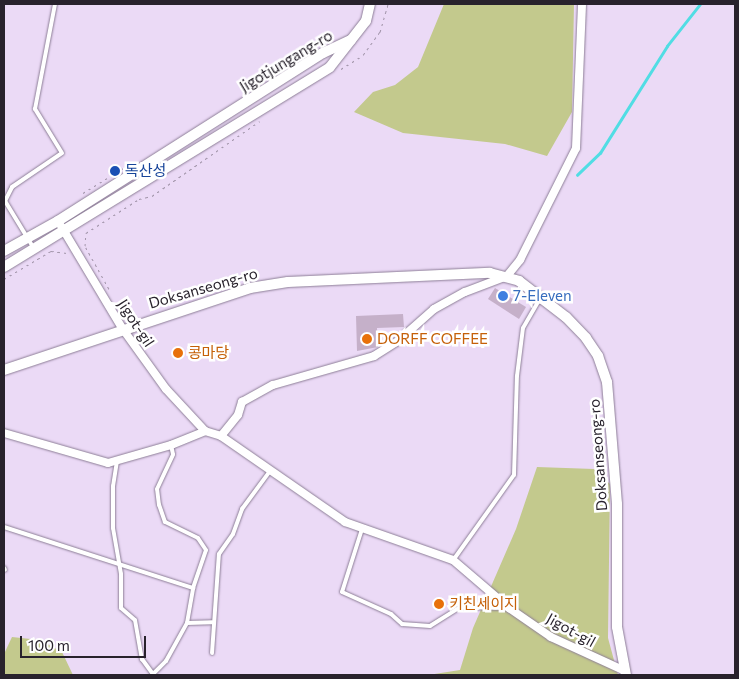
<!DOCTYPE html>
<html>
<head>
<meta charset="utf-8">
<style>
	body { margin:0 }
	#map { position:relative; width:739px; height:679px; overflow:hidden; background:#ebdaf6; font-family:Commissioner,"Noto Sans KR",sans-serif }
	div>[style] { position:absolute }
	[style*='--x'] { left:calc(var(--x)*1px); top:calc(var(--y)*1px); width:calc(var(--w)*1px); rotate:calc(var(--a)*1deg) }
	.green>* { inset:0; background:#c3c98d }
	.stream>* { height:2.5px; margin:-1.25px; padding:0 1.25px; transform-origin:1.25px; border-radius:1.25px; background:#51dde4 }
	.building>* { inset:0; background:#c5b0c9 }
	.path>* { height:1px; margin-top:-0.5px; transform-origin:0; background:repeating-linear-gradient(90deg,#a295aa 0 2.5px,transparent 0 6.5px) }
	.roads { filter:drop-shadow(0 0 1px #8d7e97) drop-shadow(0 0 1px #8d7e97) }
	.service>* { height:4px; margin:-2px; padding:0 2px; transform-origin:2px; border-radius:2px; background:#fff }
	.minor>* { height:8px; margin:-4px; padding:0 4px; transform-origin:4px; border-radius:4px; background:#fff }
	.tertiary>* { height:10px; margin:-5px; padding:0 5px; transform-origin:5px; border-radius:5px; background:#fff }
	.dots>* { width:14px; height:14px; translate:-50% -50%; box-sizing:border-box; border:2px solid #fff; border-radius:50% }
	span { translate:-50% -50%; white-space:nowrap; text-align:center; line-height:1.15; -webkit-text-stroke:5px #fff; paint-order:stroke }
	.street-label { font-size:15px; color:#28222c }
	.transit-label { font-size:15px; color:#164399 }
	.left { translate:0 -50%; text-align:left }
	.shop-label { font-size:15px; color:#366cbe }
	.food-label { font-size:15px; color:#c56008 }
	.frame { position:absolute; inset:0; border:5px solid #28222c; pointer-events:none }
	.scale { position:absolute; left:20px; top:636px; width:126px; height:22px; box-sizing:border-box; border:2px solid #28222c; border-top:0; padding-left:6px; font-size:15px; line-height:18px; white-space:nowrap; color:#28222c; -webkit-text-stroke:4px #fff; paint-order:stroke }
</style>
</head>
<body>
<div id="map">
	<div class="green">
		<div style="clip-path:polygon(444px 4px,574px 4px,572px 112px,547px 156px,505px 144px,403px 133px,354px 112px,373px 92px,395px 85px,418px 67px)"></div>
		<div style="clip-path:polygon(537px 467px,594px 469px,610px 484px,608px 638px,618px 675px,428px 675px,460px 670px,473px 628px,516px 529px)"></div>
		<div style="clip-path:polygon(12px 637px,40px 640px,62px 652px,73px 675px,4px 675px,4px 654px)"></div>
	</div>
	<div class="stream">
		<div style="--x:577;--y:175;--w:32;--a:-44"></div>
		<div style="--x:600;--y:153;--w:126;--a:-57.9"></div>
		<div style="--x:667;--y:46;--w:53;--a:-51.8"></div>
	</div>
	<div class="building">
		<div style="clip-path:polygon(495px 288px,526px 307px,519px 319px,488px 299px)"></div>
		<div style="clip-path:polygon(403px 314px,404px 327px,377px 328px,378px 347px,357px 351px,356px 316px)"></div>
	</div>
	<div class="path">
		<div style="--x:341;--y:69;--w:26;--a:-32"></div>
		<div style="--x:363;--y:55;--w:29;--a:-54"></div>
		<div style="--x:380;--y:32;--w:29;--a:-74"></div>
		<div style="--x:83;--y:193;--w:55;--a:-31.7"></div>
		<div style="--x:4;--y:279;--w:55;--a:-30.8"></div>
		<div style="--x:51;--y:251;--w:16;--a:7"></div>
		<div style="--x:109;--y:289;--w:49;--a:-119.2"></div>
		<div style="--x:85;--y:246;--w:13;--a:-86"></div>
		<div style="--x:86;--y:233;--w:63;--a:-32.7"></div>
		<div style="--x:139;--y:199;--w:13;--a:-13"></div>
		<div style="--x:152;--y:196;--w:131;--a:-34.8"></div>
	</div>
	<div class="roads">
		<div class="service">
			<div style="--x:33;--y:247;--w:54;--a:-121.3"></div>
			<div style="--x:5;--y:201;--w:16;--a:-63"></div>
			<div style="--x:12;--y:187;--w:60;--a:-34.2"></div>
			<div style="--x:62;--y:153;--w:52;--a:-121.5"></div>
			<div style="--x:35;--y:109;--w:107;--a:-79.2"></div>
			<div style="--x:117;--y:461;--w:25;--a:99"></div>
			<div style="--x:113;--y:486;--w:42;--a:90"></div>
			<div style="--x:113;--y:528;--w:47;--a:80.1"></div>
			<div style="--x:121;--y:574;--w:34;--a:90"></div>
			<div style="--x:121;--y:608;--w:18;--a:41"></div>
			<div style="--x:135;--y:620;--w:40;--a:80"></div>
			<div style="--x:142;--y:659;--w:17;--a:54"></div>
			<div style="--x:4;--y:527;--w:199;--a:17.9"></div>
			<div style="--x:362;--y:529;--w:66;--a:107.6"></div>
			<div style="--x:342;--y:592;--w:54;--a:24.2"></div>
			<div style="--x:391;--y:614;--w:15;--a:42"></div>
			<div style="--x:402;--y:624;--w:28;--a:4"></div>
			<div style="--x:430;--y:626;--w:36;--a:-32"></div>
			<div style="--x:460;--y:607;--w:47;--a:1.2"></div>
			<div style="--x:454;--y:559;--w:103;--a:-54.5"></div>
			<div style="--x:514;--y:475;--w:99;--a:-88.3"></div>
			<div style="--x:517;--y:376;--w:48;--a:-82.9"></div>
			<div style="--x:523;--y:328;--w:34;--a:-60"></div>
			<div style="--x:4;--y:568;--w:2;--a:63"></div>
			<div style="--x:187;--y:623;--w:25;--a:-2"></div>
			<div style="--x:212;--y:653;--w:99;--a:-86"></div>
			<div style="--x:219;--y:554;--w:24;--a:-55"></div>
			<div style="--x:233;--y:534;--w:27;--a:-70"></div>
			<div style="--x:242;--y:509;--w:47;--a:-53.6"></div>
			<div style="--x:152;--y:675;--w:20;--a:-45"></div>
			<div style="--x:166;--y:661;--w:43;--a:-61.1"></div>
			<div style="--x:187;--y:623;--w:36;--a:-80"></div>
			<div style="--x:193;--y:588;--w:40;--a:-71.1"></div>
			<div style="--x:206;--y:550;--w:14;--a:-124"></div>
			<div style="--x:198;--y:538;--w:37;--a:-154"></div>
			<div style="--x:165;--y:522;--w:18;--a:-109"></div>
			<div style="--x:159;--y:505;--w:16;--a:-97"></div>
			<div style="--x:157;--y:489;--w:38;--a:-65"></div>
			<div style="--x:173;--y:454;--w:9;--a:-103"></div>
		</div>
		<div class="minor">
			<div style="--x:61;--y:226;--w:119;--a:59.1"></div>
			<div style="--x:122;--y:328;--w:75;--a:54.2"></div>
			<div style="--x:166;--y:389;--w:57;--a:47.1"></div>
			<div style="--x:205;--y:431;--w:17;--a:17"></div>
			<div style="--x:221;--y:436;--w:151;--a:34.7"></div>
			<div style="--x:345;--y:522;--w:114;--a:19.4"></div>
			<div style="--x:453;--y:560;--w:74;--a:40.6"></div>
			<div style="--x:509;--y:608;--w:51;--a:34.6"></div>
			<div style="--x:551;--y:637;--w:79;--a:24.6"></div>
			<div style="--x:4;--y:433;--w:108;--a:16.1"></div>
			<div style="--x:108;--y:463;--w:66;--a:-15.9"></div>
			<div style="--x:171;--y:445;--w:37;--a:-22"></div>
			<div style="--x:221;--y:436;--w:27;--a:-51"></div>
			<div style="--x:238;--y:415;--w:14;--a:-73"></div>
			<div style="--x:242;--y:402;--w:35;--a:-29"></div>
			<div style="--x:273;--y:385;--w:105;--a:-16"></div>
			<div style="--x:374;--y:356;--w:28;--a:-32"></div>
			<div style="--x:398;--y:341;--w:48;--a:-41.6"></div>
			<div style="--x:434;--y:309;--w:35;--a:-29"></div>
			<div style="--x:465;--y:292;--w:45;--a:-20.9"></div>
			<div style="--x:507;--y:276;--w:21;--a:-51"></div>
			<div style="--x:520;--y:260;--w:125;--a:-63.4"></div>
			<div style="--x:576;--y:148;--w:144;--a:-87.6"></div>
		</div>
		<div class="tertiary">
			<div style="--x:4;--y:251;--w:62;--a:-29.1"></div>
			<div style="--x:58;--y:221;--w:314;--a:-32.4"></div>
			<div style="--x:323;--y:53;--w:31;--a:-25"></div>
			<div style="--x:4;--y:267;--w:382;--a:-31.5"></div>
			<div style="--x:330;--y:67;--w:58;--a:-52"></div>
			<div style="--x:366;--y:21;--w:17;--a:-77"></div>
			<div style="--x:4;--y:370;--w:259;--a:-18.4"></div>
			<div style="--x:250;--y:288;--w:38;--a:-9"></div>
			<div style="--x:288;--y:282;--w:202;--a:-2.6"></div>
			<div style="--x:490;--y:273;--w:30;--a:15"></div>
			<div style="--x:519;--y:281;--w:59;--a:37.5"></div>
			<div style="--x:566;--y:317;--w:29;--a:46"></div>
			<div style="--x:586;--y:338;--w:22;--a:56"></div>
			<div style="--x:598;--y:356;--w:28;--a:71"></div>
			<div style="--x:607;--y:382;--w:122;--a:85.3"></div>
			<div style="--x:617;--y:504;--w:123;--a:90"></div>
			<div style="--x:617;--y:627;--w:49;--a:79.4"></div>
		</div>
	</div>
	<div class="dots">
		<div style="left:115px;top:171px;background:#1a4fb4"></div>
		<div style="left:503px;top:296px;background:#3f7fe0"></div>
		<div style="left:367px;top:339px;background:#e8710a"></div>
		<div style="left:178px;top:353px;background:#e8710a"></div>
		<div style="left:439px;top:604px;background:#e8710a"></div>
	</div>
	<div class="street-label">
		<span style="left:286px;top:61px;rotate:-31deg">Jigotjungang-ro</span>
		<span style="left:203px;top:288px;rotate:-16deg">Doksanseong-ro</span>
		<span style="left:136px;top:323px;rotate:57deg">Jigot-gil</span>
		<span style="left:598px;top:455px;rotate:-94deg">Doksanseong-ro</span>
		<span style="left:571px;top:630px;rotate:29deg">Jigot-gil</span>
	</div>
	<div class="transit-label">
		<span class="left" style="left:125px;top:171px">독산성</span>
	</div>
	<div class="shop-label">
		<span class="left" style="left:513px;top:296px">7-Eleven</span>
	</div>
	<div class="food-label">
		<span class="left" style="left:377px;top:339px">DORFF COFFEE</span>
		<span class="left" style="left:188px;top:353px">콩마당</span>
		<span class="left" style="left:449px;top:604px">키친세이지</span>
	</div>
	<div class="frame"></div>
	<div class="scale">100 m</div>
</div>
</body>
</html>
